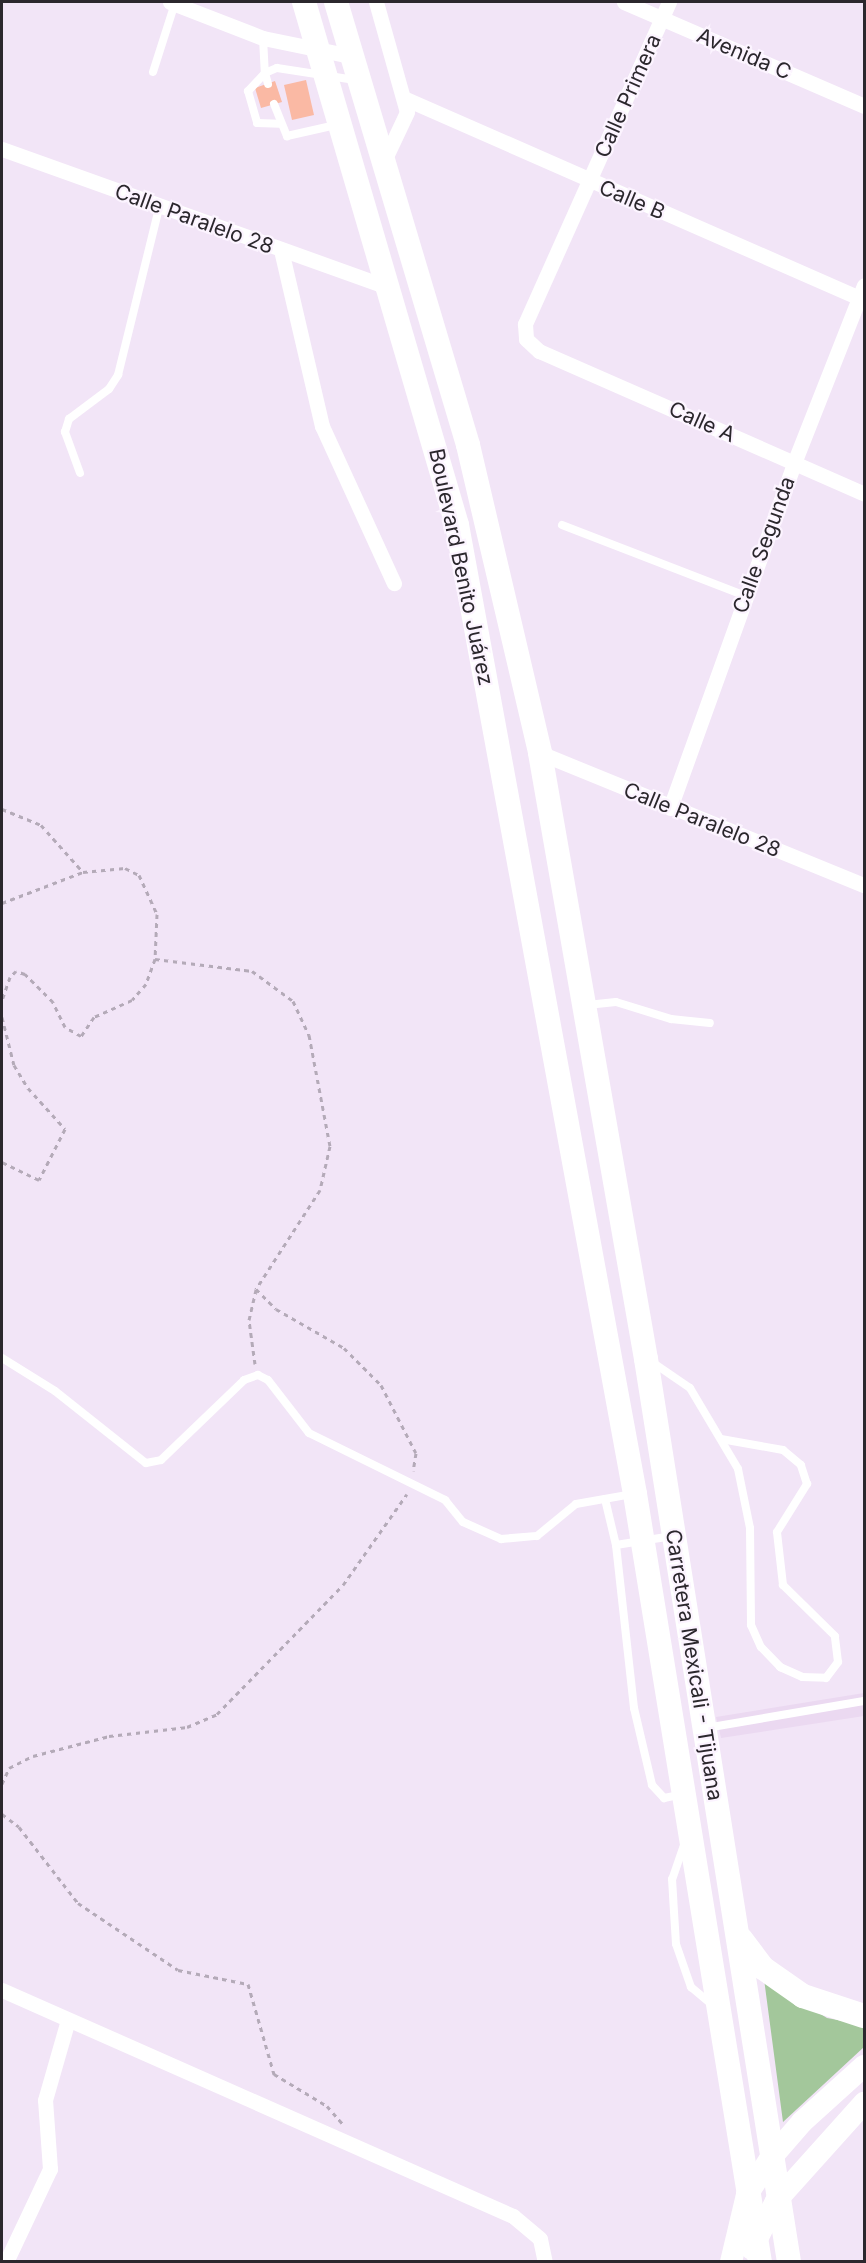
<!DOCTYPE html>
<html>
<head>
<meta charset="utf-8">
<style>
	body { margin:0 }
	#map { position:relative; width:866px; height:2263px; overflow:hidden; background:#f2e5f7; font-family:Inter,sans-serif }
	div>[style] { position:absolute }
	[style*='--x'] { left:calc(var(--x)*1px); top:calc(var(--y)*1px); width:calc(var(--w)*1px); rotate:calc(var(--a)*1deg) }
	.built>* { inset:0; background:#ebd9f1 }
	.green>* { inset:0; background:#a3c79b }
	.building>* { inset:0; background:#fab9a4 }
	.path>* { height:3px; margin-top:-1.5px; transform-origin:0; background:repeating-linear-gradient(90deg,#b4aab8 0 4.5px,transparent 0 9px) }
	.lane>* { height:8px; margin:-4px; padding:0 4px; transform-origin:4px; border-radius:4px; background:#fff }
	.street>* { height:15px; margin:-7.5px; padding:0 7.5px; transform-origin:7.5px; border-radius:7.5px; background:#fff }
	.secondary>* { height:22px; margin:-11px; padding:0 11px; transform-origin:11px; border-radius:11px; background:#fff }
	.primary>* { height:24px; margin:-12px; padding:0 12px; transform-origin:12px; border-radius:12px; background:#fff }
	span { translate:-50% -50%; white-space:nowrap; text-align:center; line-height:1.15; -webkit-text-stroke:4.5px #fcf4ff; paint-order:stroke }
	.street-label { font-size:21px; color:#2b272d }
	.frame { position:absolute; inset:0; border:3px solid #2b272d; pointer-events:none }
</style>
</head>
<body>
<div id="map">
	<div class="built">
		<div style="clip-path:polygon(864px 1693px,864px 1716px,721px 1738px,716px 1717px)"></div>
	</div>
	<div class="green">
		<div style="clip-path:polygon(764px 1979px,827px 2018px,864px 2025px,864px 2047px,783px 2122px)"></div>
	</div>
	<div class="building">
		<div style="clip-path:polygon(306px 80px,314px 115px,292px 120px,284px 85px)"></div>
		<div style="clip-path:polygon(275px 81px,282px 102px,261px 108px,255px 88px)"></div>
	</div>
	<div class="path">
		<div style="--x:2;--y:809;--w:42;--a:22.3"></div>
		<div style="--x:41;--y:825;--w:63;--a:48.2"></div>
		<div style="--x:2;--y:903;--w:87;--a:-20.9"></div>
		<div style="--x:83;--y:872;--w:42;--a:-5.4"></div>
		<div style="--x:125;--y:868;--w:16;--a:27"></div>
		<div style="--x:139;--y:875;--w:43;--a:65.2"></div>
		<div style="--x:157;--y:914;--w:45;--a:92.5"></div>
		<div style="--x:155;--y:959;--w:27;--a:110"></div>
		<div style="--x:146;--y:984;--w:21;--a:131"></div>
		<div style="--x:132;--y:1000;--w:42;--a:155.9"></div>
		<div style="--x:94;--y:1017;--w:23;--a:124"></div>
		<div style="--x:81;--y:1036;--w:18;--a:-151"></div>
		<div style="--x:65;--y:1027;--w:28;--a:-116"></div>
		<div style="--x:53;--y:1002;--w:40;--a:-135"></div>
		<div style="--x:25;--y:974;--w:9;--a:-162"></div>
		<div style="--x:16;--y:971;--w:8;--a:135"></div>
		<div style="--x:10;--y:977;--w:24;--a:109"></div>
		<div style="--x:155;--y:959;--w:98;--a:7.1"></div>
		<div style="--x:252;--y:971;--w:51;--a:36.2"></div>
		<div style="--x:293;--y:1001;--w:38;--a:65"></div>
		<div style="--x:309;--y:1035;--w:113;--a:79.3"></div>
		<div style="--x:330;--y:1146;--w:45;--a:102.8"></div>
		<div style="--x:320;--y:1190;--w:118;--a:122.9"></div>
		<div style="--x:256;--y:1289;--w:28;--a:45"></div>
		<div style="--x:276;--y:1309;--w:78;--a:29.8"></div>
		<div style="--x:344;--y:1348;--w:52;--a:45"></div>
		<div style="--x:381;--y:1385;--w:76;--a:62.8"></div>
		<div style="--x:416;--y:1453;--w:18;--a:99"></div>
		<div style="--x:2;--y:1017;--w:49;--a:76"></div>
		<div style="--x:14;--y:1065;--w:27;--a:59"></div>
		<div style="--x:28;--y:1088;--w:55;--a:47.9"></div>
		<div style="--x:65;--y:1129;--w:57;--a:117"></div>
		<div style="--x:39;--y:1180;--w:41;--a:-154.1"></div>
		<div style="--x:255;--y:1364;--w:44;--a:-97.8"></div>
		<div style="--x:249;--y:1320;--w:32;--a:-77"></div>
		<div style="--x:2;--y:1784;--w:17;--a:-66"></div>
		<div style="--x:9;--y:1768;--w:27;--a:-27"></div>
		<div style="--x:33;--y:1756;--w:79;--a:-14.7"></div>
		<div style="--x:109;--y:1736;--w:79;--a:-6.6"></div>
		<div style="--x:187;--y:1727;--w:33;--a:-23"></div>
		<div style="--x:217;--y:1714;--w:180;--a:-45.7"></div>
		<div style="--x:343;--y:1585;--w:111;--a:-54.9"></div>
		<div style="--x:2;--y:1814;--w:21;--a:37"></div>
		<div style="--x:19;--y:1827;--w:96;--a:52.2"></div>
		<div style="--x:78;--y:1903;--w:120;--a:33.8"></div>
		<div style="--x:178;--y:1970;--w:71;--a:11.3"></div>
		<div style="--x:248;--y:1984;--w:94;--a:73.9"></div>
		<div style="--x:274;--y:2074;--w:62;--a:31.1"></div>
		<div style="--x:327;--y:2106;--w:23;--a:49"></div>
	</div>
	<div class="lane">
		<div style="--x:263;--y:38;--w:35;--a:87"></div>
		<div style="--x:265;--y:73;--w:25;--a:133"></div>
		<div style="--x:248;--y:91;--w:33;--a:74"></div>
		<div style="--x:257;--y:123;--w:23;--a:2"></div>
		<div style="--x:153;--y:72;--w:72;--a:-72.3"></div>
		<div style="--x:268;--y:84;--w:11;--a:-105"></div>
		<div style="--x:265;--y:73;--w:13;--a:-23"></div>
		<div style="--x:277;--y:68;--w:79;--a:8.7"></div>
		<div style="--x:274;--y:104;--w:35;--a:68"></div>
		<div style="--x:287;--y:136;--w:50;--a:-12.7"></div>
		<div style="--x:80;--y:473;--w:44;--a:-110.1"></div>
		<div style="--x:65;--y:432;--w:14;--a:-73"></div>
		<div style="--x:69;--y:419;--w:50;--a:-36.9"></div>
		<div style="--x:109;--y:389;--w:17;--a:-57"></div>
		<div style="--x:118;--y:375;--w:172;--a:-76.2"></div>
		<div style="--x:562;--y:525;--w:197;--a:21.1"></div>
		<div style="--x:587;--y:1005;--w:29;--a:-6"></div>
		<div style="--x:616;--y:1002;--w:58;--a:17.2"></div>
		<div style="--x:671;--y:1019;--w:39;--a:6"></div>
		<div style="--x:2;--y:1358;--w:62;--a:31.9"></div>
		<div style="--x:55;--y:1391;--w:116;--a:38.4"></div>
		<div style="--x:146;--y:1463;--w:15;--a:-11"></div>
		<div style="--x:161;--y:1460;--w:115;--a:-43.9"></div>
		<div style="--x:244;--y:1380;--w:15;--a:-20"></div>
		<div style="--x:258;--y:1375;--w:11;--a:27"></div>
		<div style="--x:268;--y:1380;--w:67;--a:52.3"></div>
		<div style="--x:309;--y:1433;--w:152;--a:26.2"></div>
		<div style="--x:445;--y:1500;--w:28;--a:51"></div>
		<div style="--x:463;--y:1522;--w:42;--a:24.1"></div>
		<div style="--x:501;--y:1539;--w:36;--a:-5"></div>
		<div style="--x:537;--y:1536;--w:50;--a:-39.4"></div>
		<div style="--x:576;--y:1504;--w:58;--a:-10"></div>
		<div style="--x:652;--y:1362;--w:46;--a:34.4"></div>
		<div style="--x:690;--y:1388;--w:94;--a:59.3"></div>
		<div style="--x:738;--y:1469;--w:60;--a:78.5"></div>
		<div style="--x:750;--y:1528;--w:97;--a:89.4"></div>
		<div style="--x:751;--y:1625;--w:24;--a:66"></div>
		<div style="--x:761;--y:1647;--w:28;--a:46"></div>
		<div style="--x:780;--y:1667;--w:24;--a:24"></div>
		<div style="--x:802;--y:1677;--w:24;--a:2"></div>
		<div style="--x:826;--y:1678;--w:20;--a:-53"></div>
		<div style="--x:838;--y:1662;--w:26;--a:-97"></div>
		<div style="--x:835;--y:1636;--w:73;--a:-135.6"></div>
		<div style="--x:783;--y:1585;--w:53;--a:-96.5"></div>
		<div style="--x:777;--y:1532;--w:57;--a:-58"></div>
		<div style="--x:807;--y:1484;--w:20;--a:-108"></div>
		<div style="--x:801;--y:1465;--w:23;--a:-140"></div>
		<div style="--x:783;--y:1450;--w:63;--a:-169.9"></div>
		<div style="--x:605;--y:1499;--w:47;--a:76.6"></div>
		<div style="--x:616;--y:1545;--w:57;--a:-9.1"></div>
		<div style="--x:616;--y:1545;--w:164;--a:83.7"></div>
		<div style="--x:634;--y:1708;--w:79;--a:76.8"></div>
		<div style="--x:652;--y:1785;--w:18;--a:47"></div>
		<div style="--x:664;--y:1798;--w:16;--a:-11"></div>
		<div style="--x:706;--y:1728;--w:160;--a:-9.7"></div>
		<div style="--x:684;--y:1845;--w:36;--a:109"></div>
		<div style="--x:672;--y:1879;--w:65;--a:86.5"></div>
		<div style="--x:676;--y:1944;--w:46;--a:70.8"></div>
		<div style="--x:691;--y:1987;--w:26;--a:40"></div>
	</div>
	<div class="street">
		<div style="--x:170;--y:2;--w:100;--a:21.2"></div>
		<div style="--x:263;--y:38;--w:90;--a:11.6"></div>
		<div style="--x:376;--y:2;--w:114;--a:74.3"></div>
		<div style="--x:407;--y:112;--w:56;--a:115.2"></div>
		<div style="--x:624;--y:2;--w:262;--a:23.4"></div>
		<div style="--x:669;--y:2;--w:353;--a:114.1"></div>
		<div style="--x:525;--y:324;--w:15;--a:86"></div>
		<div style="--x:526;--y:339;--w:18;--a:43"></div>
		<div style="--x:539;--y:351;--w:355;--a:23.7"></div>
		<div style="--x:406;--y:99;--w:500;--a:23.69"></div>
		<div style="--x:2;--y:149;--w:410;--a:19.7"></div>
		<div style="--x:281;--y:250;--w:181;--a:76.9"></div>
		<div style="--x:322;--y:426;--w:173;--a:65.4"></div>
		<div style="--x:540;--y:753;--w:350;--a:22.2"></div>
		<div style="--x:670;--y:808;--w:367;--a:-70.2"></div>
		<div style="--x:794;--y:463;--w:191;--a:-68.5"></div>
		<div style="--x:2;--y:1990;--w:559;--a:23.86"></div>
		<div style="--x:513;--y:2216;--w:35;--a:40"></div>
		<div style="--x:540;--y:2239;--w:24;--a:78"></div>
		<div style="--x:6;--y:2262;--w:103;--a:-64.7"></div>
		<div style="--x:50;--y:2169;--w:69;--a:-94.1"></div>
		<div style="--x:45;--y:2100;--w:83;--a:-74"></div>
	</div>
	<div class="secondary">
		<div style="--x:752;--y:2249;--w:54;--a:-63.4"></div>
		<div style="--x:776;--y:2201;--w:132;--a:-48.1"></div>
		<div style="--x:731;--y:2262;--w:69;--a:-76.6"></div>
		<div style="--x:747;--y:2195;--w:43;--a:-57.4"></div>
		<div style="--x:770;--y:2159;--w:49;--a:-49.1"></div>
		<div style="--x:802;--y:2122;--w:84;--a:-42.1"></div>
	</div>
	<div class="primary">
		<div style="--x:304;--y:2;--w:545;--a:73.69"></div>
		<div style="--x:457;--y:525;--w:985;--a:79.59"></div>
		<div style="--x:635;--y:1494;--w:778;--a:80.76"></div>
		<div style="--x:336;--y:2;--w:462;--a:73.4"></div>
		<div style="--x:468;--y:445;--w:316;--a:76.8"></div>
		<div style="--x:540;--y:753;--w:615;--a:80.08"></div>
		<div style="--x:646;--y:1359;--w:914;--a:81"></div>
		<div style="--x:741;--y:1939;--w:36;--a:53"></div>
		<div style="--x:763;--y:1968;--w:49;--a:35"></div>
		<div style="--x:803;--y:1996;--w:64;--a:18.2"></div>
	</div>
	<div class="street-label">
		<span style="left:744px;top:54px;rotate:23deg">Avenida C</span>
		<span style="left:628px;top:96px;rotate:-66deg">Calle Primera</span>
		<span style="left:632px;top:200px;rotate:23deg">Calle B</span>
		<span style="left:194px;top:219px;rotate:20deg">Calle Paralelo 28</span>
		<span style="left:702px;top:422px;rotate:24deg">Calle A</span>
		<span style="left:764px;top:545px;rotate:-70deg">Calle Segunda</span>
		<span style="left:461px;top:567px;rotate:78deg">Boulevard Benito Juárez</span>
		<span style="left:702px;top:820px;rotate:22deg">Calle Paralelo 28</span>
		<span style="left:694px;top:1665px;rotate:81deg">Carretera Mexicali - Tijuana</span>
	</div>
	<div class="frame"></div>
</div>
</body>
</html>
